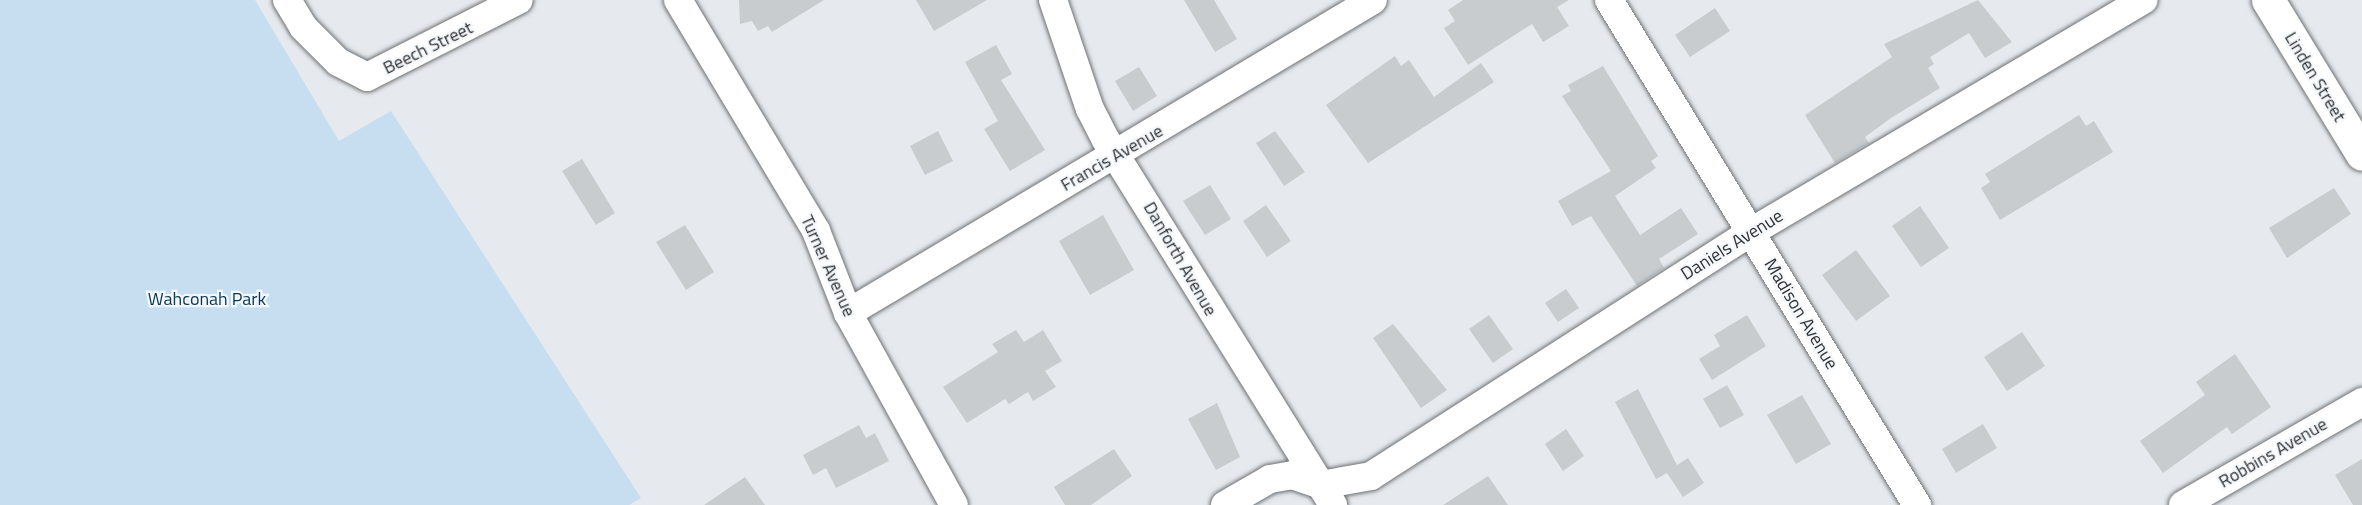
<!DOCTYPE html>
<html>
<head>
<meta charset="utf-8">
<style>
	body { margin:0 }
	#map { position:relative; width:2362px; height:505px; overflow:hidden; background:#e6eaee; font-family:"Titillium Web",sans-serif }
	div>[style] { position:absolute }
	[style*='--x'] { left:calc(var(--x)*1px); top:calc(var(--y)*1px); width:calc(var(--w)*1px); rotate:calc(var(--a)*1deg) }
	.green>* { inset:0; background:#c7ddf0 }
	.building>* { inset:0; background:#c8cccf }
	.roads { filter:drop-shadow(0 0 2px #6e7174) drop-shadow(0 0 2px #6e7174) }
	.minor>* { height:28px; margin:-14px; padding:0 14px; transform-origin:14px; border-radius:14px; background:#fff }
	.tertiary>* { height:33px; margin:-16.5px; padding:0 16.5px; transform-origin:16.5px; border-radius:16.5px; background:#fff }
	span { translate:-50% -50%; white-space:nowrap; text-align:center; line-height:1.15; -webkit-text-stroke:4.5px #f4f8fb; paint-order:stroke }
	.street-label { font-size:18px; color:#303132 }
	.park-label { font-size:18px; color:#093756 }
</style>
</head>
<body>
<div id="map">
	<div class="green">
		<div style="clip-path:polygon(0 0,255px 0,339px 141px,391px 111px,641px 498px,629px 505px,0 505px)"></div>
	</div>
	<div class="building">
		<div style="clip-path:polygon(739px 0,824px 0,772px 32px,768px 26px,758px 31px,752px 21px,740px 24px)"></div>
		<div style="clip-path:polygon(916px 0,987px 0,934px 31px)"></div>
		<div style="clip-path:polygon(1184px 0,1214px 0,1237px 39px,1215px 52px)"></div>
		<div style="clip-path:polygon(1463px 0,1569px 0,1557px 7px,1569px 26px,1543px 42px,1532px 24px,1468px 65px,1444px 28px,1455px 21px,1448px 10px)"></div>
		<div style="clip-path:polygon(1978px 0,2012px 42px,1985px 58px,1969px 33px,1930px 57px,1934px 64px,1928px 68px,1940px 88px,1891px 118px,1865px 137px,1869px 143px,1835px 163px,1805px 115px,1892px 57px,1884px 44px)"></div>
		<div style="clip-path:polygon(1715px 8px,1730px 31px,1690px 57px,1675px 35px)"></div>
		<div style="clip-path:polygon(996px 45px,1012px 74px,1001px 80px,1045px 150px,1010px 171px,984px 129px,998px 121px,965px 62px)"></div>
		<div style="clip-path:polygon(1395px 56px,1401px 66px,1409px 60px,1434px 97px,1481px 63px,1494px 82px,1368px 163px,1326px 105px)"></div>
		<div style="clip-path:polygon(1603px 66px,1658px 156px,1651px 161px,1656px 168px,1615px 196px,1640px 235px,1681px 208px,1698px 234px,1659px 259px,1664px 268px,1637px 286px,1591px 216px,1572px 226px,1558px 201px,1611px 171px,1562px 96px,1571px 91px,1568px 85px)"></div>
		<div style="clip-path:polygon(1139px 67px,1157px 96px,1133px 111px,1115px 81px)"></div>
		<div style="clip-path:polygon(2079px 115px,2086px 126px,2094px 121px,2113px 152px,2000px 220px,1981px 188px,1990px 182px,1985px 174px)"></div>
		<div style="clip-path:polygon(938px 131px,953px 161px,925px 175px,910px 146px)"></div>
		<div style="clip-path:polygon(1275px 131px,1305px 172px,1284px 186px,1256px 143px)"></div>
		<div style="clip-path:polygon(582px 159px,615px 213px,596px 225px,562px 171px)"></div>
		<div style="clip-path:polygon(1210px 185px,1231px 219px,1205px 235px,1183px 201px)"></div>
		<div style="clip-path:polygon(2334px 188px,2351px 214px,2287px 258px,2269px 228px)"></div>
		<div style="clip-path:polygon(1266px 205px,1291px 241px,1267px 257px,1243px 221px)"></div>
		<div style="clip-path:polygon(1920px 206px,1949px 248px,1921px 267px,1892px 226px)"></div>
		<div style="clip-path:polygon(1103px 215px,1134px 270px,1090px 295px,1059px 241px)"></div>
		<div style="clip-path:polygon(685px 225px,714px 272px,686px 290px,656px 242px)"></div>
		<div style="clip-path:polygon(1856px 250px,1890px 296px,1856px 321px,1822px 275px)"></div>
		<div style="clip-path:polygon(1566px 289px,1579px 308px,1558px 322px,1545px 303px)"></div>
		<div style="clip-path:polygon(1489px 315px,1513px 349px,1493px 363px,1469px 329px)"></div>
		<div style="clip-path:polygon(1747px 315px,1766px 346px,1712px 380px,1699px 359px,1720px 346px,1714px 335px)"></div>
		<div style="clip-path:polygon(1393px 324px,1447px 390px,1421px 408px,1373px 338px)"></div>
		<div style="clip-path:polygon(1016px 330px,1024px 342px,1043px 330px,1062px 361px,1045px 371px,1056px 387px,1033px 401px,1028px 392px,1009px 404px,1005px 399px,967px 423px,943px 387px,998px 352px,992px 344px)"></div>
		<div style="clip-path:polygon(2022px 332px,2045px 366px,2007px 391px,1984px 357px)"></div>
		<div style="clip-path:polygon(2235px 354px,2271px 407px,2232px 434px,2227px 427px,2163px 473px,2140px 441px,2205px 395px,2196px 382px)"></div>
		<div style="clip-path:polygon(1727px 385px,1744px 415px,1720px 428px,1703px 399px)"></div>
		<div style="clip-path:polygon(1638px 389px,1677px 465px,1688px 458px,1704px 483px,1683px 497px,1667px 473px,1656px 479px,1615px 402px)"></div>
		<div style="clip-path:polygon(1802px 395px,1831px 444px,1796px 464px,1767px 415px)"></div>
		<div style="clip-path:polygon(1217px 403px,1240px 457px,1216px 470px,1188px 419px)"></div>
		<div style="clip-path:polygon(1983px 424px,1997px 448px,1956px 473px,1942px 449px)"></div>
		<div style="clip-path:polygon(859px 425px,866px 438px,875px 433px,889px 461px,836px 488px,826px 468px,813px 475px,803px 455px)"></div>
		<div style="clip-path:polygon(1566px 429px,1584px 456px,1563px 471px,1545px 444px)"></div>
		<div style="clip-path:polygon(1114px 449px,1132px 476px,1091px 505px,1065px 505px,1054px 487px)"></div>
		<div style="clip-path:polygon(2362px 459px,2362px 505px,2353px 505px,2335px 475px)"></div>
		<div style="clip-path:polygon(1488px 476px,1508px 505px,1443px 505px)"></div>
		<div style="clip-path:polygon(745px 477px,765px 505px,704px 505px)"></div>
	</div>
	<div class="roads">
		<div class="minor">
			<div style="--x:287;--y:0;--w:31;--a:59"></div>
			<div style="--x:303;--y:27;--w:49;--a:45"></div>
			<div style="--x:338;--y:62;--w:33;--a:27"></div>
			<div style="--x:367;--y:77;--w:170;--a:-26.9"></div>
			<div style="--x:678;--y:0;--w:269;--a:59.1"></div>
			<div style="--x:816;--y:231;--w:88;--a:68.7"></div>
			<div style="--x:848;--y:313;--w:219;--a:61.1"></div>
			<div style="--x:1053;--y:0;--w:115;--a:71.3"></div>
			<div style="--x:1090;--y:109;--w:35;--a:63"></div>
			<div style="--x:1106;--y:140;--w:430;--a:58.1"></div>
			<div style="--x:1609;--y:0;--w:592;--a:58.62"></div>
			<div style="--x:848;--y:313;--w:611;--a:-30.8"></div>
			<div style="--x:1225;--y:505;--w:52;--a:-30"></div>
			<div style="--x:1270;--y:479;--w:22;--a:-10"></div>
			<div style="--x:1292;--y:475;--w:31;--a:19"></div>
			<div style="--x:1321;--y:485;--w:51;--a:-10.2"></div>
			<div style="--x:1371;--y:476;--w:452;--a:-32.7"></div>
			<div style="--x:1751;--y:232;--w:456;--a:-30.6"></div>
			<div style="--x:2183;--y:505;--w:207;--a:-29.9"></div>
		</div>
		<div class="tertiary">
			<div style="--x:2268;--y:0;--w:180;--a:58.6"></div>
		</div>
	</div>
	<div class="street-label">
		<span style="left:428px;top:48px;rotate:-26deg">Beech Street</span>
		<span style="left:2315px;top:77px;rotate:59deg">Linden Street</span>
		<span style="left:1112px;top:158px;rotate:-30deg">Francis Avenue</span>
		<span style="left:1732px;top:245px;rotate:-32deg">Daniels Avenue</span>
		<span style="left:1180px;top:259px;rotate:60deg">Danforth Avenue</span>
		<span style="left:828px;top:266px;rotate:66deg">Turner Avenue</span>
		<span style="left:1801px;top:314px;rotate:59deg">Madison Avenue</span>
		<span style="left:2273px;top:453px;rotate:-30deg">Robbins Avenue</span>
	</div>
	<div class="park-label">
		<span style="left:207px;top:299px">Wahconah Park</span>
	</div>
</div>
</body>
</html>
